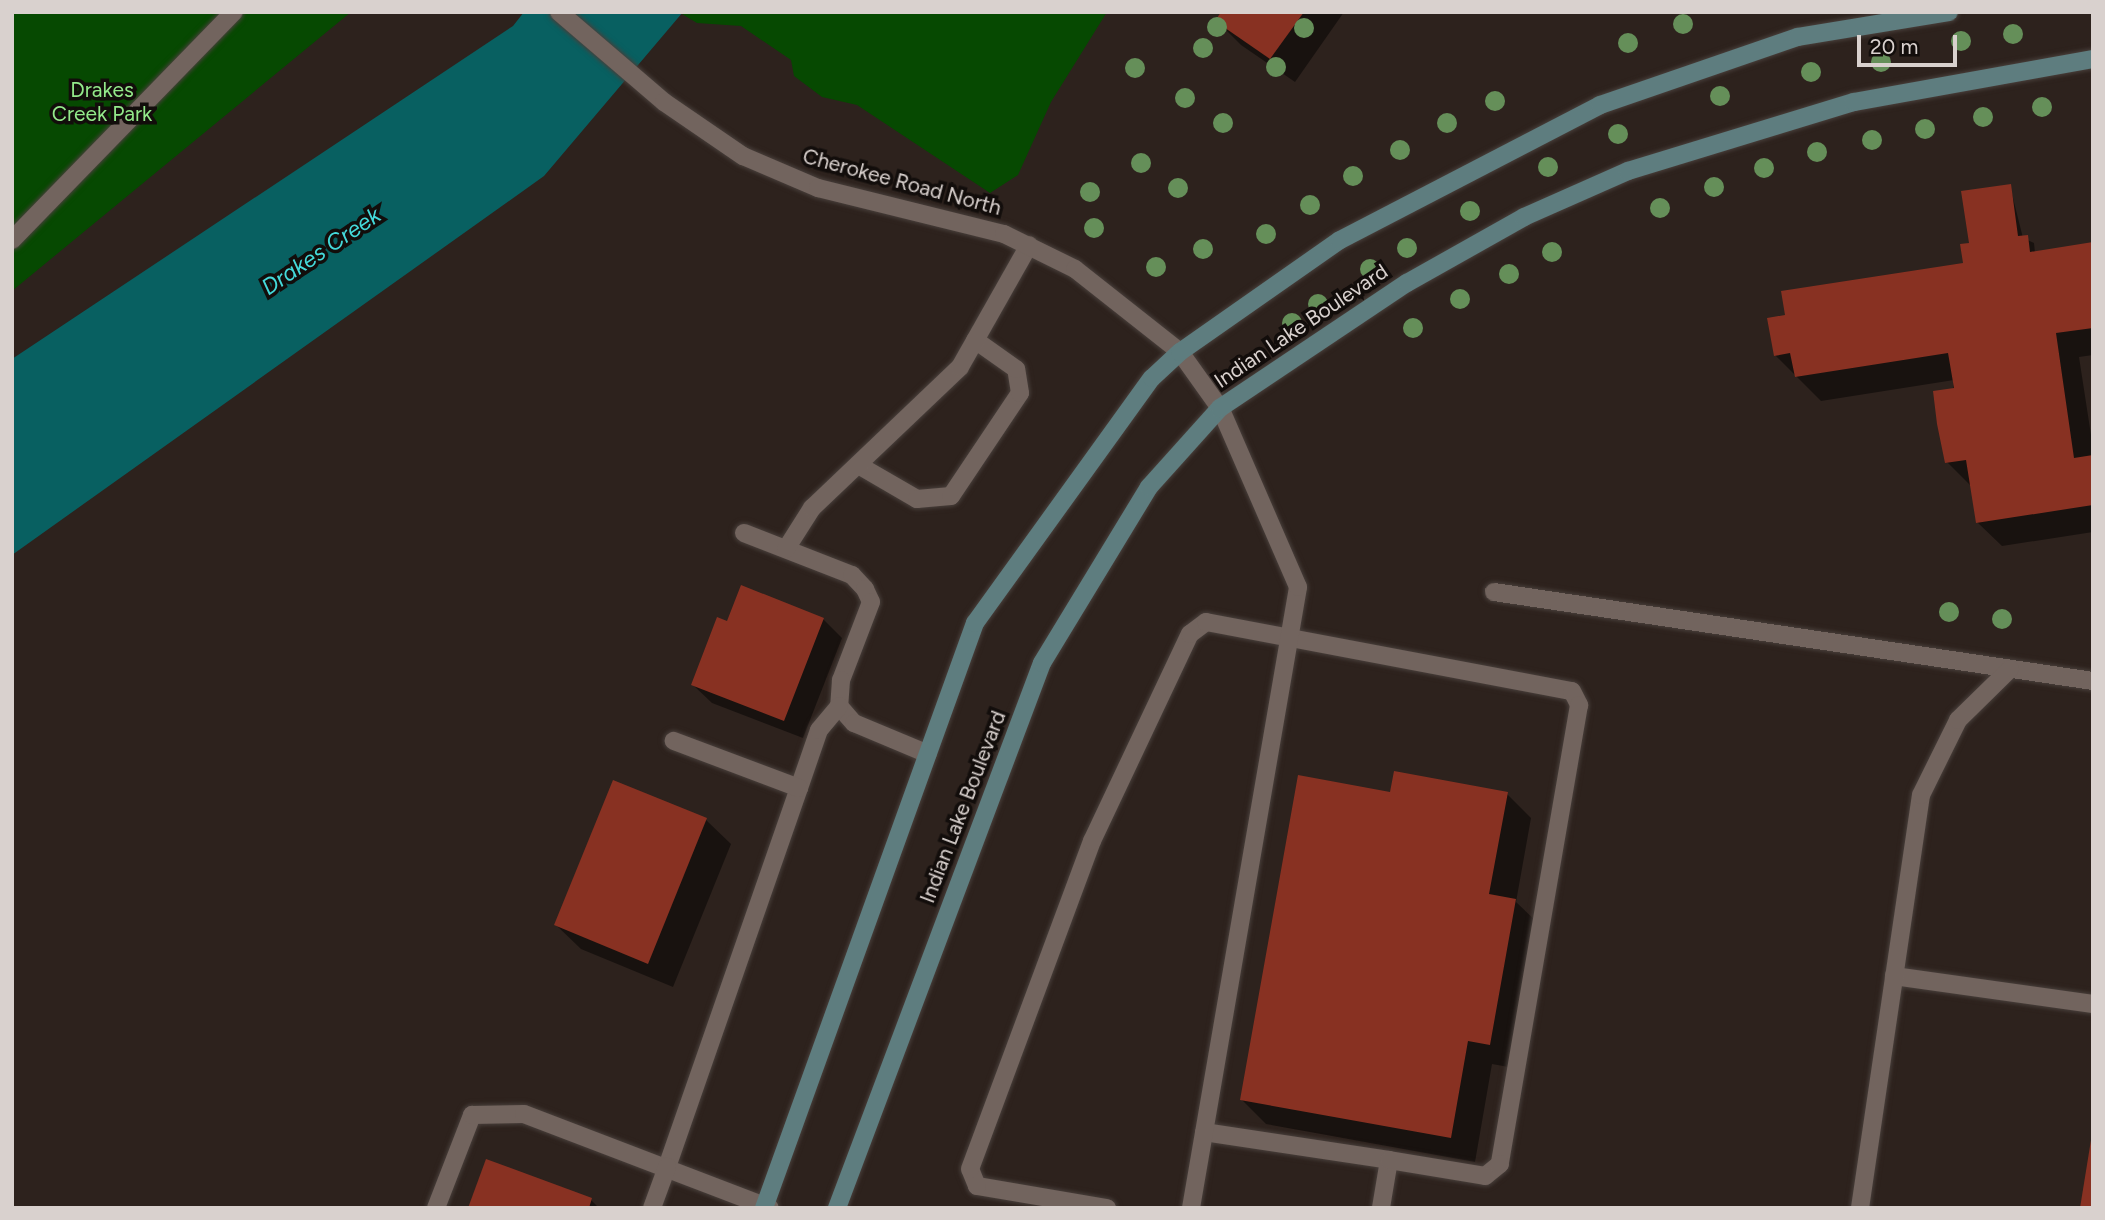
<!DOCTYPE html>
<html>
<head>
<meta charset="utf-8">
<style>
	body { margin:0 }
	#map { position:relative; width:2105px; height:1220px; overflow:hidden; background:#2d221d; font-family:Figtree,sans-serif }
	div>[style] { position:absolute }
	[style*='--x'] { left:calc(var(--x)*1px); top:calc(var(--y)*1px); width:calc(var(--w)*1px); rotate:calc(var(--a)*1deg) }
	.green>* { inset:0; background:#064901 }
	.water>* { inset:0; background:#086061 }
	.shadow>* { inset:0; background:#0007 }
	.building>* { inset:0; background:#883122 }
	.roads { filter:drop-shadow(0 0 2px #483f3b) drop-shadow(0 0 2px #483f3b) }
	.service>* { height:18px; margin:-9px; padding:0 9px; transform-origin:9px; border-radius:9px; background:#72645e }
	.minor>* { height:18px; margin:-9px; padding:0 9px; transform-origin:9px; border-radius:9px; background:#72645e }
	.secondary>* { height:18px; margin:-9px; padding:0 9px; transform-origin:9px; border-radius:9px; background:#5e7d7f }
	.trees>* { width:20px; height:20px; margin:-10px; border-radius:50%; background:#658f59 }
	span { translate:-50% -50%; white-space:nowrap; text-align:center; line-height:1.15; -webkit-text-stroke:7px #120d0b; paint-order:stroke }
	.park-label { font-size:21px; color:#93e98a }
	.street-label { font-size:21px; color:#d9d1ce }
	.water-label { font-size:23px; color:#44d9da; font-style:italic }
	.frame { position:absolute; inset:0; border:14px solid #d9d1ce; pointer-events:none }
	.scale { position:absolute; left:1857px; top:35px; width:100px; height:32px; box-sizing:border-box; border:4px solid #d9d1ce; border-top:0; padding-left:9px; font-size:21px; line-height:24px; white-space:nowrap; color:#d9d1ce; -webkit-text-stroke:5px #120d0b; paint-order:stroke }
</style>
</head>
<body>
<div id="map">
	<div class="green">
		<div style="clip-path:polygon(12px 12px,351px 12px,12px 291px)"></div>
		<div style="clip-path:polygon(1107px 12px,1051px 102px,1018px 175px,990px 193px,857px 105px,822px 97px,794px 76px,791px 60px,741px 26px,697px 23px,682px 14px)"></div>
	</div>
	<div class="water">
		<div style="clip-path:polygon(524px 12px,683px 12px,544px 176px,12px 555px,12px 359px,513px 26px)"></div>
	</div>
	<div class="shadow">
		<div style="clip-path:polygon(1223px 12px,1344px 12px,1295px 82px,1241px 45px,1217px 21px)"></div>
		<div style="clip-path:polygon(2010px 186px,2023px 238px,2034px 243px,2035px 253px,2093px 244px,2093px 355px,2079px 357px,2093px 448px,2093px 532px,2002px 546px,1977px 522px,1972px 487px,1947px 462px,1954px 380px,1821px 401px,1775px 355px,1787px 317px,1966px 264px,1970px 244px)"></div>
		<div style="clip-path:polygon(823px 619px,842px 638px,803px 738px,712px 703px,693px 685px,728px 623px)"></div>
		<div style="clip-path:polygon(1391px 794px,1507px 794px,1531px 818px,1516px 902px,1540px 925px,1514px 1068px,1492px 1064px,1475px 1162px,1266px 1124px,1242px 1100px)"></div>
		<div style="clip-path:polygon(706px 820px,731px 844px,673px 987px,581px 949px,556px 925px)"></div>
		<div style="clip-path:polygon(2093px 1142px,2093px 1208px,2082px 1208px)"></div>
		<div style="clip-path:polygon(591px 1200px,599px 1208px,470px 1208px)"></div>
	</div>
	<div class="building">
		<div style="clip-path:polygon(1221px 12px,1304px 12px,1270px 59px,1215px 21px)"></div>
		<div style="clip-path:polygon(2011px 184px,2018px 236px,2028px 235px,2030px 252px,2093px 242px,2093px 328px,2056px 333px,2074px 458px,2093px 455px,2093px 505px,1976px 523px,1966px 460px,1945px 463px,1937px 424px,1933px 391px,1954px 388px,1948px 353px,1795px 377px,1790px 353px,1774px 356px,1767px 318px,1785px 315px,1781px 291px,1963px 263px,1960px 244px,1969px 243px,1961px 191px)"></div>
		<div style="clip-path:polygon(741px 585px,824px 618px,784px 721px,691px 685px,717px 617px,727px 621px)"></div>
		<div style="clip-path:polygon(1394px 771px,1508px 792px,1489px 894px,1516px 899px,1490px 1045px,1468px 1041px,1451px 1138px,1240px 1100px,1298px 775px,1390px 792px)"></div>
		<div style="clip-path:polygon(613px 780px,707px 818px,648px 964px,554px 925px)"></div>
		<div style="clip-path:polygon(2091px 1140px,2093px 1208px,2080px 1208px)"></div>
		<div style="clip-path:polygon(486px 1159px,592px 1198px,589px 1208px,468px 1208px)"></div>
	</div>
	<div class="roads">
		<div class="service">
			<div style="--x:860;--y:466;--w:66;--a:30.1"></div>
			<div style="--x:917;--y:499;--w:34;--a:-5"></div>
			<div style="--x:951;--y:496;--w:124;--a:-56.2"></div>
			<div style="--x:1020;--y:393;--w:24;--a:-99"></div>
			<div style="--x:1016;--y:369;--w:50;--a:-144.7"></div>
			<div style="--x:744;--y:533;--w:116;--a:21.3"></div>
			<div style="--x:852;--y:575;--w:19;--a:47"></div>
			<div style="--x:865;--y:589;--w:14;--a:65"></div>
			<div style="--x:871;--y:602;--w:84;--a:111"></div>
			<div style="--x:841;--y:680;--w:26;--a:94"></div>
			<div style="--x:839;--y:706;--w:23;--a:49"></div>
			<div style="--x:854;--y:723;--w:80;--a:22.7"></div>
			<div style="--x:786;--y:549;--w:49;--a:-57.6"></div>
			<div style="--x:812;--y:508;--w:204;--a:-43.6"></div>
			<div style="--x:960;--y:367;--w:140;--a:-60.5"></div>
			<div style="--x:1494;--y:592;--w:606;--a:8.45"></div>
			<div style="--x:799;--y:788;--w:61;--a:-71"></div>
			<div style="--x:819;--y:730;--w:31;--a:-50"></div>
			<div style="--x:1894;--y:976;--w:201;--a:8"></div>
			<div style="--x:1204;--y:1132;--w:187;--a:8.6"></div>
			<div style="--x:1389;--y:1160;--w:49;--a:99.5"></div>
			<div style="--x:667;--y:1167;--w:401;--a:-70.8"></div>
			<div style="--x:799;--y:788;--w:134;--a:-159.4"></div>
			<div style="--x:1107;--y:1208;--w:132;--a:-170.4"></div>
			<div style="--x:977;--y:1186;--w:18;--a:-112"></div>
			<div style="--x:970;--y:1169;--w:350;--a:-69.6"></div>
			<div style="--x:1092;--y:841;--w:229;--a:-64.7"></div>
			<div style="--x:1190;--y:634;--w:20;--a:-37"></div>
			<div style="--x:1206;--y:622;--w:372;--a:10.7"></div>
			<div style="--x:1572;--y:691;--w:16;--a:63"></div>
			<div style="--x:1579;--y:705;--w:466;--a:99.8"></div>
			<div style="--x:1500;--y:1164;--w:19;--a:141"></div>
			<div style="--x:1485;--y:1176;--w:97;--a:-170.5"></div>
			<div style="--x:1191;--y:1208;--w:630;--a:-80.22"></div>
			<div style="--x:1298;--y:587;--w:195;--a:-113.5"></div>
			<div style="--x:1860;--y:1208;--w:417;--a:-81.6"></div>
			<div style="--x:1921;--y:795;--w:84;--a:-63.7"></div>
			<div style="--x:1958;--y:720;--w:73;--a:-44.4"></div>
		</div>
		<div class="minor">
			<div style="--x:559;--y:12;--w:138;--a:40.6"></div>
			<div style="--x:664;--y:102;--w:96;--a:34.4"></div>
			<div style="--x:743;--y:156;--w:82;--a:23.1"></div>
			<div style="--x:818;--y:188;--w:192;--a:13.9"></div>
			<div style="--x:1004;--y:234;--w:79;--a:26.2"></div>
			<div style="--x:1075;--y:269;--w:134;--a:38.3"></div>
			<div style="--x:1180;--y:352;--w:69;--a:54.5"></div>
			<div style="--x:12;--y:240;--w:318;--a:-45.8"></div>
			<div style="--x:436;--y:1208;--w:100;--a:-68.8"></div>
			<div style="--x:472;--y:1115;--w:52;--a:-1.1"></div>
			<div style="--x:524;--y:1114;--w:263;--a:20.9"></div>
			<div style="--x:652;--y:1208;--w:44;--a:-69.9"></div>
		</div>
		<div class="secondary">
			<div style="--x:764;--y:1208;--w:622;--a:-70.17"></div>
			<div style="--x:975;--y:623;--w:302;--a:-54.2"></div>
			<div style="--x:1152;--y:378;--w:38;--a:-43"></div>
			<div style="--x:1180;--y:352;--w:195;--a:-35"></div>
			<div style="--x:1340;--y:240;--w:293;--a:-27.4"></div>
			<div style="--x:1600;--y:105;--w:209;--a:-19"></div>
			<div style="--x:1798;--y:37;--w:153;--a:-9.4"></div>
			<div style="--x:837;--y:1208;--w:582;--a:-69.39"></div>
			<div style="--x:1042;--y:663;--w:206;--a:-58.7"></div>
			<div style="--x:1149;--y:487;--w:106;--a:-48.1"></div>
			<div style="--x:1220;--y:408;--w:225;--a:-33.8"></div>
			<div style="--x:1407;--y:283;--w:134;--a:-29.4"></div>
			<div style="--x:1524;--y:217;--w:114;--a:-23.9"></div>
			<div style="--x:1628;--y:171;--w:236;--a:-17"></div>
			<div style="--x:1854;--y:102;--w:243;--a:-10.2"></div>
		</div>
	</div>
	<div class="trees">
		<div style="left:1683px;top:24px"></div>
		<div style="left:1217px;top:27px"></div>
		<div style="left:1304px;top:28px"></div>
		<div style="left:2013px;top:34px"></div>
		<div style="left:1961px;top:41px"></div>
		<div style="left:1628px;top:43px"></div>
		<div style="left:1203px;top:48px"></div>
		<div style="left:1881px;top:62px"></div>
		<div style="left:1276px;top:67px"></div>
		<div style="left:1135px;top:68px"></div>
		<div style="left:1811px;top:72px"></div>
		<div style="left:1720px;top:96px"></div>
		<div style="left:1185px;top:98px"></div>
		<div style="left:1495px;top:101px"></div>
		<div style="left:2042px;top:107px"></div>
		<div style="left:1983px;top:117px"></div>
		<div style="left:1223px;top:123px"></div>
		<div style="left:1447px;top:123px"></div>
		<div style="left:1925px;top:129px"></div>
		<div style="left:1618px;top:134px"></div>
		<div style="left:1872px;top:140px"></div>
		<div style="left:1400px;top:150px"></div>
		<div style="left:1817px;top:152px"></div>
		<div style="left:1141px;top:163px"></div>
		<div style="left:1548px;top:167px"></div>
		<div style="left:1764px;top:168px"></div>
		<div style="left:1353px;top:176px"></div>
		<div style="left:1714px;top:187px"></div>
		<div style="left:1178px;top:188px"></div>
		<div style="left:1090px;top:192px"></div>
		<div style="left:1310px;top:205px"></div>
		<div style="left:1660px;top:208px"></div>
		<div style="left:1470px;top:211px"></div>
		<div style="left:1094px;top:228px"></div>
		<div style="left:1266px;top:234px"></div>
		<div style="left:1407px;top:248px"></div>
		<div style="left:1203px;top:249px"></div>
		<div style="left:1552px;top:252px"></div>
		<div style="left:1156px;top:267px"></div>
		<div style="left:1370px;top:269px"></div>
		<div style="left:1509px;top:274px"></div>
		<div style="left:1460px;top:299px"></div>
		<div style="left:1318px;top:304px"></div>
		<div style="left:1292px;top:323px"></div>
		<div style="left:1413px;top:328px"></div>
		<div style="left:1949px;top:612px"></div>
		<div style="left:2002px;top:619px"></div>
	</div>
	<div class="park-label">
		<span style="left:102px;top:102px">Drakes<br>Creek Park</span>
	</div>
	<div class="street-label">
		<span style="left:902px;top:182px;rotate:15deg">Cherokee Road North</span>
		<span style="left:1301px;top:326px;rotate:-34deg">Indian Lake Boulevard</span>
		<span style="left:963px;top:807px;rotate:-69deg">Indian Lake Boulevard</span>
	</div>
	<div class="water-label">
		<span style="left:321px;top:251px;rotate:-34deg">Drakes Creek</span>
	</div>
	<div class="frame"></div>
	<div class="scale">20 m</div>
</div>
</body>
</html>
